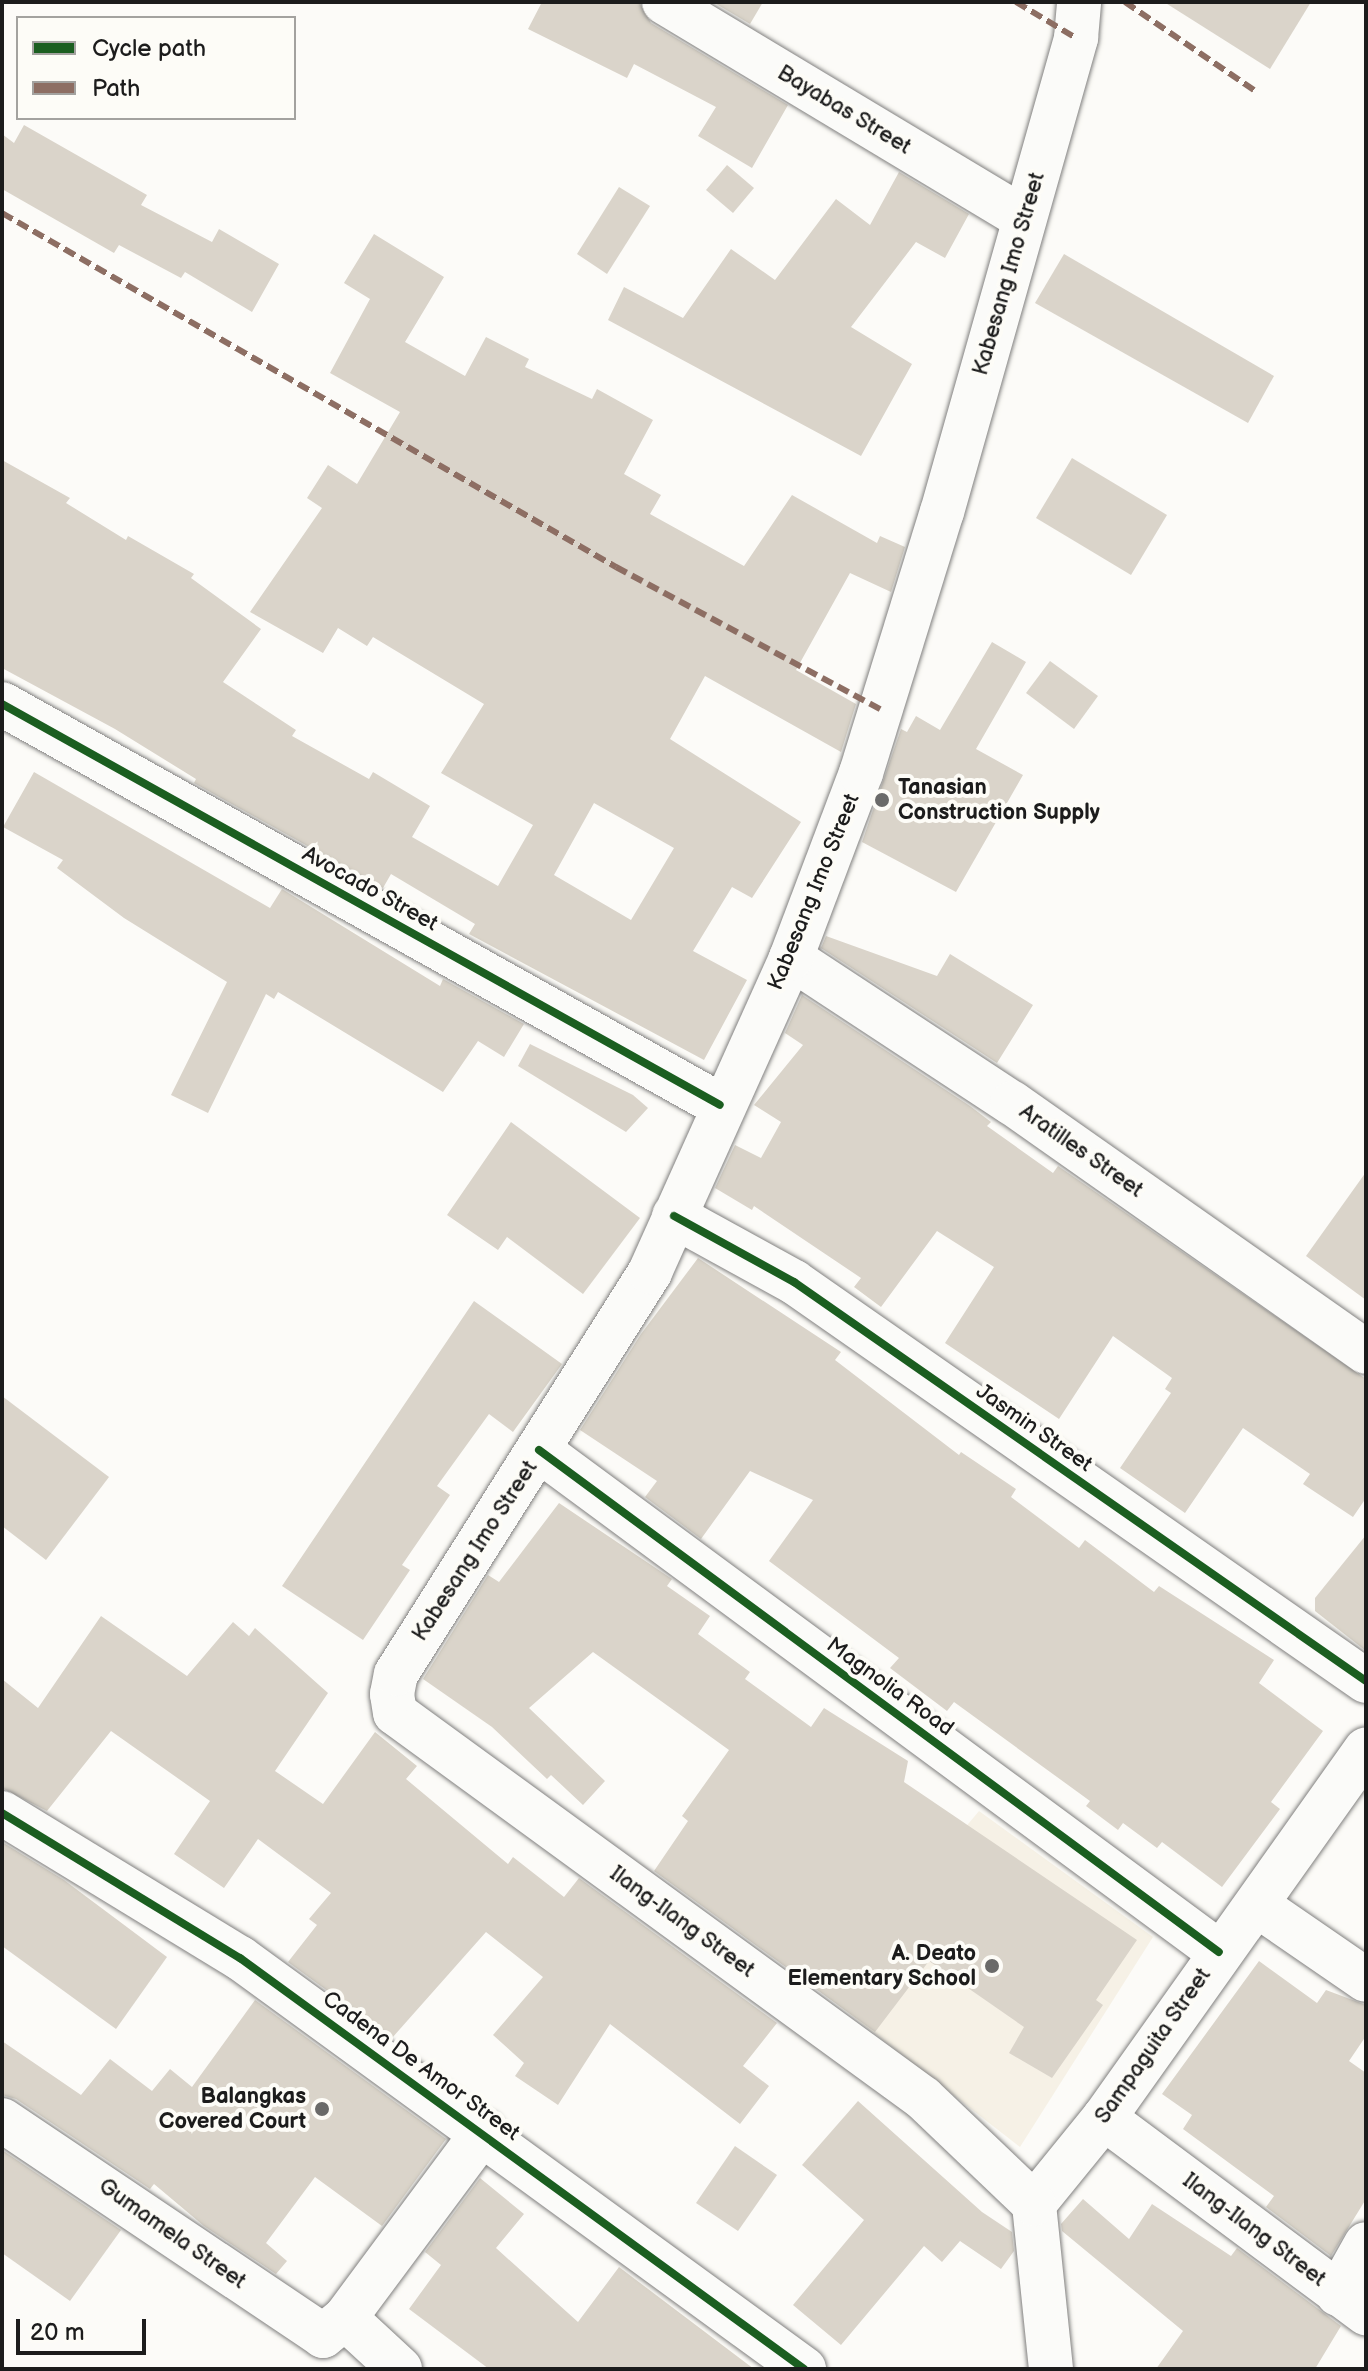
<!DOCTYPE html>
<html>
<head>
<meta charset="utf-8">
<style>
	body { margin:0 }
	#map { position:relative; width:1368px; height:2371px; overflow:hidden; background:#fcfbf8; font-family:"Balsamiq Sans",sans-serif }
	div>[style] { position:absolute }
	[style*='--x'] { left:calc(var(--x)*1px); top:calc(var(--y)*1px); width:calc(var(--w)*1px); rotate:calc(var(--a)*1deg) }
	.built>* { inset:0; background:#f6f1e6 }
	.building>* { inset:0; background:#dad4ca }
	.roads { filter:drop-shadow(0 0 2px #81807f) drop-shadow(0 0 2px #81807f) }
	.minor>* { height:44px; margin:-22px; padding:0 22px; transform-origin:22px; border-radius:22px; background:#fbfbf9 }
	.secondary>* { height:44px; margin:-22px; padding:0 22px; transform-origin:22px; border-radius:22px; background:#fbfbf9 }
	.quiet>* { height:6px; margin-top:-3px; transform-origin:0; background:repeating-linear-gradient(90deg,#8d6e63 0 12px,transparent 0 18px) }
	.cycleway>* { height:8px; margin:-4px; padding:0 4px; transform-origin:4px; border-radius:4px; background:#1b5e20 }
	.dots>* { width:22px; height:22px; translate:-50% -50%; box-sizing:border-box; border:4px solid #fdfcf7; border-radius:50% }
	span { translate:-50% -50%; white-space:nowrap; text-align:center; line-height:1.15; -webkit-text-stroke:8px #fdfcf7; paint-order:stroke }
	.street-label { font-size:22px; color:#1c1c1c }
	.poi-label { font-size:22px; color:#1c1c1c; font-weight:700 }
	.left { translate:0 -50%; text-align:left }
	.right { translate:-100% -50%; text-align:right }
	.frame { position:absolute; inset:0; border:4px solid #1c1c1c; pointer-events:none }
	.legend { position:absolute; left:16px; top:16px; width:280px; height:104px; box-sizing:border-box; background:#fdfcf7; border:2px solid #a3a29f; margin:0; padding:10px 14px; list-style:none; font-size:24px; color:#1c1c1c }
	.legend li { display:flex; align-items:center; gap:16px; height:40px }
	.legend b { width:40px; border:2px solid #a3a29f }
	.scale { position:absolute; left:16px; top:2319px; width:130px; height:36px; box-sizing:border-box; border:4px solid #1c1c1c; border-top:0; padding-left:10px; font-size:24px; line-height:28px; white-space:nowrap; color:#1c1c1c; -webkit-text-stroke:6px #fdfcf7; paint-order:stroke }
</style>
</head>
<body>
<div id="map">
	<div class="built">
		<div style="clip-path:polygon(979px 1811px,1153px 1937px,1020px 2147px,825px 1995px)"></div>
	</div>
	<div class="building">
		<div style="clip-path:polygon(542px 2px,639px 2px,651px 23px,788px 105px,752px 168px,698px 136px,716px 107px,634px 64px,627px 78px,528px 29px)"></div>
		<div style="clip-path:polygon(713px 2px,763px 2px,750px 24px)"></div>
		<div style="clip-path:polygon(1164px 2px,1311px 2px,1270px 69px)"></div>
		<div style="clip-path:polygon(24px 125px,147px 195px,141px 205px,212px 242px,219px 229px,279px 264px,252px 312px,185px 272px,181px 278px,119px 245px,114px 253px,2px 189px,2px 134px,14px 143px)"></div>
		<div style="clip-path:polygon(727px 165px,754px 188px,733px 213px,706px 190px)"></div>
		<div style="clip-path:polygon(899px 172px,969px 214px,945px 258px,916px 242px,851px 327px,912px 364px,861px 456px,608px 320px,624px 287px,683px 318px,731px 249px,775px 280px,836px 199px,870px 225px)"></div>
		<div style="clip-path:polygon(619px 187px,650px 206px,607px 274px,577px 254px)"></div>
		<div style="clip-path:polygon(evenodd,374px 234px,444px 277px,405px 342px,465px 376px,486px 337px,529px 359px,525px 367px,592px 399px,597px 389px,653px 420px,624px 474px,661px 495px,650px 514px,744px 566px,792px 495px,877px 543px,880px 536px,905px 547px,891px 592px,850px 573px,796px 670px,856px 704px,841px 752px,705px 676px,670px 739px,801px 822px,752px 898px,732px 887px,693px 951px,747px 980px,704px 1060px,469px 934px,475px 924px,391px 874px,383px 888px,194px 783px,196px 779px,115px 729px,2px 668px,2px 460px,70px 498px,66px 503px,126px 540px,128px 536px,194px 574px,191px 578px,261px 629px,223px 682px,296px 730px,292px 736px,369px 779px,373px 772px,430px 806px,412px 837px,498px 886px,533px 825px,441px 773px,484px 704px,373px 637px,367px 646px,338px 628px,323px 653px,250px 612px,322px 508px,307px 498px,328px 465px,357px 484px,400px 412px,330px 373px,370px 299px,344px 283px,374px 234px,594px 803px,674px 848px,631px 920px,554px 875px,594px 803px)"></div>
		<div style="clip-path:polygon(1064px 254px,1274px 376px,1248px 423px,1035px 303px)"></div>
		<div style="clip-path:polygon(1072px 458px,1167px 515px,1131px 575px,1036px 518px)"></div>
		<div style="clip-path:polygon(992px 642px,1026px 662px,976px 749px,1023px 775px,956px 892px,862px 842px,901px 729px,907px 732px,916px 716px,940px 730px)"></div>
		<div style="clip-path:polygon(1050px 661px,1098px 696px,1074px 729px,1026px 693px)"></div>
		<div style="clip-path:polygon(34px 772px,270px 908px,282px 889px,440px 986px,443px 979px,524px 1024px,504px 1057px,478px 1041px,443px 1092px,278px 992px,274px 999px,266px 994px,208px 1113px,171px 1095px,227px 982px,124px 918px,57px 868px,63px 860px,3px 827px)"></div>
		<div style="clip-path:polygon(826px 936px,937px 976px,950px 954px,1033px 1005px,997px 1063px,821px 948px)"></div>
		<div style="clip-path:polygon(802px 995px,970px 1106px,991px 1122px,987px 1126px,1053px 1173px,1058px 1166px,1366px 1379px,1366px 1498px,1353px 1517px,1303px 1484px,1310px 1474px,1243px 1428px,1185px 1513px,1120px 1468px,1171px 1393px,1165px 1389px,1172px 1378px,1113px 1336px,1059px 1419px,945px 1343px,994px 1267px,937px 1231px,881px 1307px,854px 1287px,861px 1278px,754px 1206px,752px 1210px,715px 1188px,735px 1145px,761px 1158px,781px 1122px,754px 1105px,803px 1045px,785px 1033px)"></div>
		<div style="clip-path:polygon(530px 1044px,633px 1095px,648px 1108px,626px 1132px,518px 1066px)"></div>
		<div style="clip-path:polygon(511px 1122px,640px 1218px,583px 1294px,507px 1237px,498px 1250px,447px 1215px)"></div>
		<div style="clip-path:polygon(1366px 1172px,1366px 1300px,1306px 1256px)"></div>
		<div style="clip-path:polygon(698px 1258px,841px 1352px,835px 1360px,959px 1455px,961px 1452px,1016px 1489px,1011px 1497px,1079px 1548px,1085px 1540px,1154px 1592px,1159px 1586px,1274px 1660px,1259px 1683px,1323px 1731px,1271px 1802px,1280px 1809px,1222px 1887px,1162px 1842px,1157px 1848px,1123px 1823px,1118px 1830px,1086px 1806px,1090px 1801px,954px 1702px,947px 1711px,890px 1668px,899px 1658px,769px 1561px,813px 1500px,750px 1471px,701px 1539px,645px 1497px,657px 1481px,580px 1430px,641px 1334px)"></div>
		<div style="clip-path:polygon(474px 1301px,562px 1364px,513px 1432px,489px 1414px,437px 1486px,450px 1495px,402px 1565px,410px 1570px,363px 1640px,282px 1586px)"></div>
		<div style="clip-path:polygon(2px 1396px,109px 1477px,46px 1560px,2px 1526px)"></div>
		<div style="clip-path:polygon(559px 1503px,672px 1579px,667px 1586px,710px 1616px,698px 1634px,750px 1672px,745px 1679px,811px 1727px,824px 1708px,908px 1761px,904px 1782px,1137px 1940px,1096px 2000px,1103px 2005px,1052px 2078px,1009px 2053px,1024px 2027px,929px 1961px,875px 2032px,654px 1871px,688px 1821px,682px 1816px,729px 1750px,593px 1652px,529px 1708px,605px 1781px,583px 1805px,551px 1775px,547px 1779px,492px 1727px,423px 1679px,488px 1575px,499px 1582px)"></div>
		<div style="clip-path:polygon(1366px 1535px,1366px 1651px,1315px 1611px,1315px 1598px)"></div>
		<div style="clip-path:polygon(101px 1616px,187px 1676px,233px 1622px,249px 1636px,255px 1628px,328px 1693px,275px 1771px,323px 1804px,375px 1732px,417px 1766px,406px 1779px,508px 1864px,513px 1857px,564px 1897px,579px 1878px,777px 2023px,743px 2066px,769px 2086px,740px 2124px,610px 2024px,558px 2105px,515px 2076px,524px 2063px,493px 2035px,543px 1977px,486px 1932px,392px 2038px,288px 1962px,317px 1925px,309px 1919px,331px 1893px,258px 1839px,224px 1888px,174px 1854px,210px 1801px,111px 1731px,47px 1811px,2px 1788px,2px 1679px,38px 1708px)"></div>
		<div style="clip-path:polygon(2px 1842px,64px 1880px,167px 1957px,116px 2029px,2px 1946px)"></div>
		<div style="clip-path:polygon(1259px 1961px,1317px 2003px,1326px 1990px,1366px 2005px,1366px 2036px,1349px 2061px,1366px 2073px,1366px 2199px,1331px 2256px,1266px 2207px,1274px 2196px,1183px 2129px,1192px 2115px,1162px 2094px)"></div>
		<div style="clip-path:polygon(255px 2000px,446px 2139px,382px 2226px,315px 2177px,266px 2243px,287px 2261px,276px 2274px,204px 2226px,154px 2184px,150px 2189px,16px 2099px,2px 2095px,2px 2041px,81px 2095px,110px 2059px,152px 2091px,170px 2069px,192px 2087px)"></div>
		<div style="clip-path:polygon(858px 2101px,982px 2212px,1012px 2232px,1014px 2251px,1001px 2269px,960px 2241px,942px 2262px,924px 2246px,841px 2345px,793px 2305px,864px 2220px,802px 2165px)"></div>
		<div style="clip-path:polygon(735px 2146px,777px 2175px,738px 2231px,696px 2203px)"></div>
		<div style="clip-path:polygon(2px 2150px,121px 2230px,70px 2301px,2px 2253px)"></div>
		<div style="clip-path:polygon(480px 2178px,524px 2214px,496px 2248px,578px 2322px,619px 2267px,754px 2369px,489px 2369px,409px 2309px,441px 2265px,425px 2252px)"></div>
		<div style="clip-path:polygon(1083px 2199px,1129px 2239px,1152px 2204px,1231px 2256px,1237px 2248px,1341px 2326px,1315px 2369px,1156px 2369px,1183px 2331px,1062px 2231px,1061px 2224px)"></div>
	</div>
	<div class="roads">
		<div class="minor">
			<div style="--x:664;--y:2;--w:420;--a:31"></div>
			<div style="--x:2;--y:704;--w:822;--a:29.18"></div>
			<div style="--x:791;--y:958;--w:264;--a:33.3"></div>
			<div style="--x:1012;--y:1103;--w:433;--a:35.1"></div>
			<div style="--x:674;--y:1216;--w:137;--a:28.8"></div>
			<div style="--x:794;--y:1282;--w:697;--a:34.9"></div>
			<div style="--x:539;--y:1450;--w:845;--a:36.44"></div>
			<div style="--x:2;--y:1813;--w:279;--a:31.4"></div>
			<div style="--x:240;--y:1958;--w:698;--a:36.08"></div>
			<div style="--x:1257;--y:1905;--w:132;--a:34.5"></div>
			<div style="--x:1104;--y:2118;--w:327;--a:36.7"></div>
			<div style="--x:2;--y:2120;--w:387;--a:33.9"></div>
			<div style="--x:323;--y:2336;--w:28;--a:-39"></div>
			<div style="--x:345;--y:2318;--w:232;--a:-53.4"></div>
			<div style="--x:1034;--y:2204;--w:111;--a:-50.9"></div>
			<div style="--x:1104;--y:2118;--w:452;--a:-54.6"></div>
			<div style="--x:1338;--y:2294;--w:57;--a:-60.8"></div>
			<div style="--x:345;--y:2318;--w:75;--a:42.8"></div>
		</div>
		<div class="secondary">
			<div style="--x:1051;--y:2369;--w:166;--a:-95.9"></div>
			<div style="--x:1034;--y:2204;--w:153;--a:-136.3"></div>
			<div style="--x:923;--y:2098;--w:653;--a:-143.9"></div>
			<div style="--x:395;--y:1713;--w:19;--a:-99"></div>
			<div style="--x:392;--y:1694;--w:20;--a:-79"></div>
			<div style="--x:396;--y:1674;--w:476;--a:-57.7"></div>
			<div style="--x:650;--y:1272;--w:344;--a:-65.8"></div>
			<div style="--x:791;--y:958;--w:198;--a:-69.3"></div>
			<div style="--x:861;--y:773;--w:273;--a:-72.8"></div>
			<div style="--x:942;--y:512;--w:493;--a:-74.2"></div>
			<div style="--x:1076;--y:38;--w:36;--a:-85"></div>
		</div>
	</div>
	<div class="quiet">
		<div style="--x:1016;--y:2;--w:70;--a:31"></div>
		<div style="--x:1125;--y:2;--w:156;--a:34.3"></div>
		<div style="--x:2;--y:213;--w:709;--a:29.97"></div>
		<div style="--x:616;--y:567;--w:300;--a:28.3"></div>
	</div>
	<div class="cycleway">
		<div style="--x:2;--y:704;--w:822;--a:29.18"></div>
		<div style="--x:674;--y:1216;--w:137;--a:28.8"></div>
		<div style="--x:794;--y:1282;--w:697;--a:34.9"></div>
		<div style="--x:539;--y:1450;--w:845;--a:36.44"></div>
		<div style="--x:2;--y:1813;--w:279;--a:31.4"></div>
		<div style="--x:240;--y:1958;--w:698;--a:36.08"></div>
	</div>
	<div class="dots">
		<div style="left:882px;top:800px;background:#6a6a69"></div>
		<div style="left:992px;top:1966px;background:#6a6a69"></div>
		<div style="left:322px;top:2109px;background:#6a6a69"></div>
	</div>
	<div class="street-label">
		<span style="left:844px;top:110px;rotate:31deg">Bayabas Street</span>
		<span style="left:1009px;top:274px;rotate:-74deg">Kabesang Imo Street</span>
		<span style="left:370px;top:889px;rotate:29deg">Avocado Street</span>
		<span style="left:814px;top:892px;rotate:-68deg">Kabesang Imo Street</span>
		<span style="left:1081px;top:1151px;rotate:35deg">Aratilles Street</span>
		<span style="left:1034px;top:1428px;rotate:35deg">Jasmin Street</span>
		<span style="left:475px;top:1551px;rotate:-57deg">Kabesang Imo Street</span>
		<span style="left:890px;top:1687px;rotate:36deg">Magnolia Road</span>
		<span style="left:682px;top:1922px;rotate:36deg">Ilang-Ilang Street</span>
		<span style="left:1153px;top:2046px;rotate:-55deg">Sampaguita Street</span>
		<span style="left:421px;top:2066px;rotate:36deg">Cadena De Amor Street</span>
		<span style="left:1254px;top:2230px;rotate:37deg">Ilang-Ilang Street</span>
		<span style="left:172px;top:2234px;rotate:35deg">Gumamela Street</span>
	</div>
	<div class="poi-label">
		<span class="left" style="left:898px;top:800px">Tanasian<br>Construction Supply</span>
		<span class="right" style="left:976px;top:1966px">A. Deato<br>Elementary School</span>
		<span class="right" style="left:306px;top:2109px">Balangkas<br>Covered Court</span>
	</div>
	<div class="frame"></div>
	<ul class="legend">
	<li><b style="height:10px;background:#1b5e20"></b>Cycle path</li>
	<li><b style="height:10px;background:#8d6e63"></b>Path</li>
	</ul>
	<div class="scale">20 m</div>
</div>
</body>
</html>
